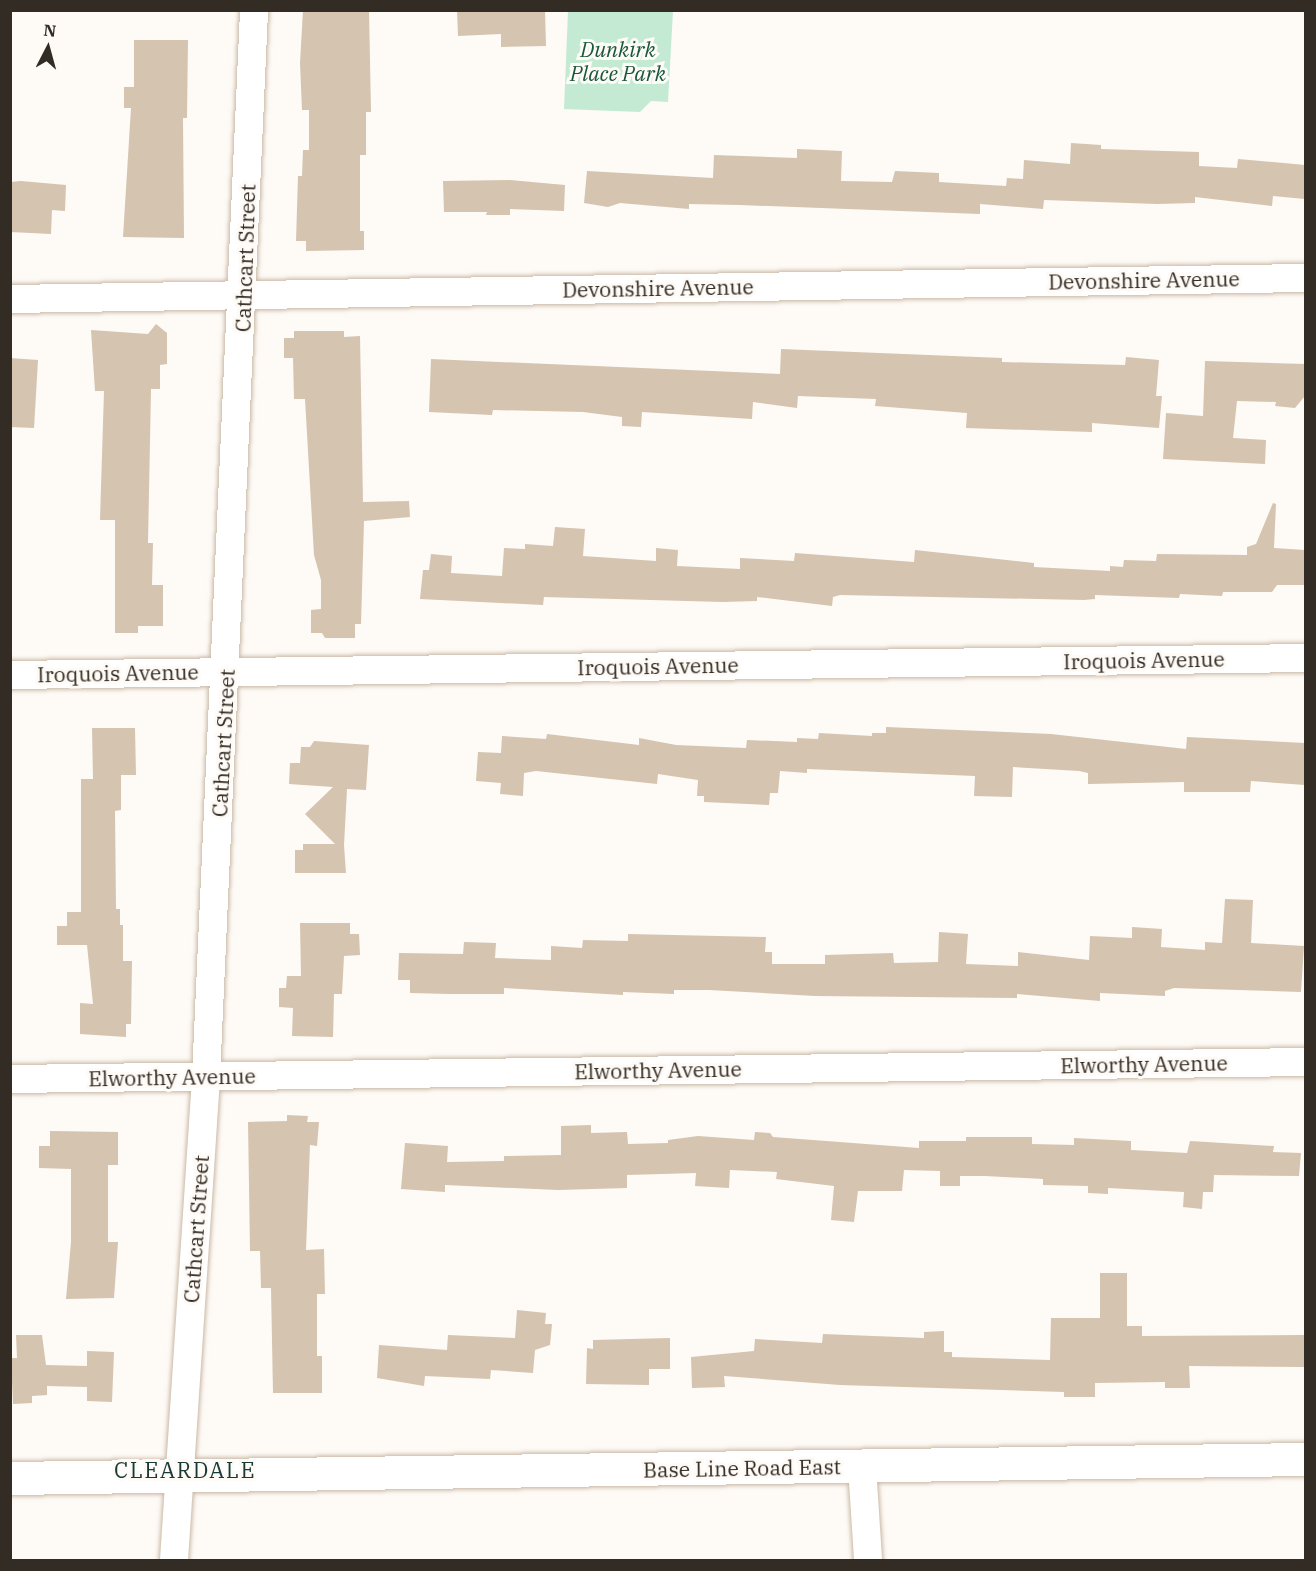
<!DOCTYPE html>
<html>
<head>
<meta charset="utf-8">
<style>
	body { margin:0 }
	#map { position:relative; width:1316px; height:1571px; overflow:hidden; background:#fefaf6; font-family:"IBM Plex Serif",serif }
	div>[style] { position:absolute }
	[style*='--x'] { left:calc(var(--x)*1px); top:calc(var(--y)*1px); width:calc(var(--w)*1px); rotate:calc(var(--a)*1deg) }
	.green>* { inset:0; background:#c4ead4 }
	.building>* { inset:0; background:#d5c4b0 }
	.roads { filter:drop-shadow(0 0 2px #cab9a5) drop-shadow(0 0 2px #cab9a5) }
	.minor>* { height:28px; margin:-14px; padding:0 14px; transform-origin:14px; border-radius:14px; background:#fff }
	.tertiary>* { height:33px; margin:-16.5px; padding:0 16.5px; transform-origin:16.5px; border-radius:16.5px; background:#fff }
	span { translate:-50% -50%; white-space:nowrap; text-align:center; line-height:1.15; -webkit-text-stroke:6px #fefaf6; paint-order:stroke }
	.park-label { font-size:21px; color:#18573b; font-style:italic }
	.street-label { font-size:21px; color:#332c24 }
	.neighbourhood-label { font-size:22px; color:#183b39; letter-spacing:1.5px }
	.frame { position:absolute; inset:0; border:12px solid #332c24; pointer-events:none }
	.north { position:absolute; left:18px; top:18px; width:60px; height:60px; -webkit-text-stroke:4px #fefaf6; paint-order:stroke; rotate:6deg; font-size:16px; font-weight:700; line-height:24px; text-align:center; color:#332c24 }
	.north::after { content:''; display:block; margin:auto; width:21px; height:27px; background:#332c24; clip-path:polygon(50% 0,100% 100%,50% 72%,0 100%) }
</style>
</head>
<body>
<div id="map">
	<div class="green">
		<div style="clip-path:polygon(568px 11px,673px 11px,668px 102px,651px 101px,640px 112px,564px 109px)"></div>
	</div>
	<div class="building">
		<div style="clip-path:polygon(303px 10px,369px 10px,371px 112px,366px 112px,366px 155px,360px 155px,360px 231px,364px 231px,364px 250px,306px 251px,306px 241px,296px 241px,298px 176px,302px 176px,303px 150px,309px 150px,309px 110px,302px 110px,300px 63px)"></div>
		<div style="clip-path:polygon(457px 10px,545px 10px,546px 46px,501px 47px,501px 34px,458px 36px)"></div>
		<div style="clip-path:polygon(134px 40px,188px 40px,187px 118px,183px 118px,184px 238px,123px 237px,131px 108px,124px 108px,124px 87px,134px 87px)"></div>
		<div style="clip-path:polygon(1071px 143px,1101px 145px,1101px 149px,1199px 152px,1199px 166px,1237px 168px,1238px 159px,1305px 165px,1305px 199px,1273px 196px,1272px 206px,1195px 197px,1195px 203px,1157px 204px,1044px 200px,1043px 209px,980px 204px,980px 214px,740px 205px,689px 204px,689px 209px,620px 203px,608px 207px,584px 203px,587px 171px,713px 178px,714px 155px,797px 158px,797px 149px,842px 151px,841px 181px,892px 182px,895px 171px,939px 173px,939px 182px,1006px 186px,1007px 178px,1023px 179px,1024px 160px,1070px 164px)"></div>
		<div style="clip-path:polygon(510px 180px,565px 185px,564px 211px,510px 209px,510px 215px,486px 215px,487px 212px,444px 212px,443px 181px)"></div>
		<div style="clip-path:polygon(21px 181px,66px 185px,65px 211px,52px 210px,51px 234px,10px 232px,10px 182px)"></div>
		<div style="clip-path:polygon(156px 324px,167px 333px,167px 364px,160px 365px,160px 389px,151px 389px,148px 543px,153px 543px,152px 585px,163px 585px,163px 626px,138px 626px,138px 633px,115px 633px,115px 520px,100px 520px,104px 391px,95px 391px,91px 330px,148px 334px)"></div>
		<div style="clip-path:polygon(294px 331px,344px 331px,344px 337px,360px 336px,363px 502px,409px 501px,410px 517px,364px 521px,361px 624px,355px 624px,355px 638px,325px 638px,322px 633px,311px 633px,311px 610px,321px 609px,321px 580px,314px 555px,305px 399px,294px 399px,293px 358px,284px 358px,284px 338px,294px 338px)"></div>
		<div style="clip-path:polygon(781px 349px,1002px 358px,1002px 362px,1125px 365px,1126px 357px,1159px 360px,1156px 396px,1162px 396px,1159px 428px,1092px 423px,1092px 432px,966px 428px,967px 413px,875px 406px,876px 399px,798px 396px,797px 408px,753px 402px,752px 419px,642px 412px,641px 427px,622px 426px,622px 417px,583px 412px,493px 410px,492px 415px,429px 412px,431px 359px,780px 374px)"></div>
		<div style="clip-path:polygon(10px 358px,38px 360px,34px 428px,10px 427px)"></div>
		<div style="clip-path:polygon(1205px 361px,1305px 364px,1305px 396px,1295px 408px,1275px 406px,1276px 402px,1237px 401px,1233px 438px,1266px 440px,1265px 464px,1163px 459px,1166px 413px,1203px 416px)"></div>
		<div style="clip-path:polygon(1273px 503px,1276px 504px,1274px 548px,1305px 550px,1305px 585px,1277px 585px,1272px 592px,1223px 592px,1222px 596px,1180px 594px,1179px 598px,1095px 595px,1095px 599px,1084px 600px,840px 595px,833px 597px,832px 606px,757px 597px,757px 601px,723px 602px,544px 597px,543px 605px,420px 599px,423px 570px,429px 570px,431px 554px,452px 556px,451px 573px,502px 576px,504px 548px,525px 549px,525px 544px,553px 546px,555px 527px,585px 529px,583px 556px,656px 561px,656px 548px,678px 550px,677px 566px,740px 569px,740px 558px,794px 561px,795px 553px,914px 562px,915px 550px,1034px 563px,1034px 567px,1110px 571px,1110px 566px,1123px 567px,1124px 560px,1156px 561px,1157px 554px,1247px 555px,1247px 547px,1256px 544px)"></div>
		<div style="clip-path:polygon(886px 727px,1051px 734px,1186px 749px,1187px 737px,1305px 743px,1305px 785px,1251px 781px,1250px 792px,1184px 792px,1184px 782px,1088px 784px,1088px 773px,1079px 771px,1013px 767px,1012px 797px,974px 796px,975px 776px,807px 769px,807px 773px,780px 771px,778px 793px,770px 793px,769px 805px,704px 802px,704px 796px,697px 796px,698px 780px,658px 774px,657px 784px,536px 771px,524px 773px,523px 796px,500px 794px,501px 783px,476px 781px,478px 752px,501px 753px,502px 736px,546px 739px,547px 734px,639px 745px,639px 738px,676px 745px,746px 748px,747px 740px,797px 742px,797px 738px,818px 739px,819px 733px,872px 736px,872px 733px,886px 733px)"></div>
		<div style="clip-path:polygon(92px 728px,135px 728px,136px 775px,121px 775px,121px 810px,115px 811px,116px 909px,120px 909px,120px 925px,123px 925px,123px 961px,132px 961px,131px 1024px,126px 1024px,126px 1037px,80px 1034px,80px 1003px,93px 1004px,87px 945px,57px 945px,57px 926px,67px 926px,67px 912px,81px 912px,81px 779px,93px 779px)"></div>
		<div style="clip-path:polygon(314px 741px,369px 745px,366px 790px,347px 789px,344px 845px,346px 873px,295px 873px,295px 850px,303px 850px,303px 844px,335px 844px,305px 814px,333px 787px,289px 784px,290px 763px,300px 763px,301px 747px,310px 747px)"></div>
		<div style="clip-path:polygon(1225px 899px,1253px 900px,1251px 943px,1304px 946px,1301px 992px,1174px 988px,1165px 991px,1165px 996px,1100px 993px,1100px 1001px,1017px 994px,1017px 998px,815px 996px,709px 990px,674px 990px,674px 994px,623px 992px,623px 995px,504px 988px,504px 994px,449px 994px,410px 993px,410px 980px,398px 980px,399px 953px,463px 954px,464px 942px,496px 943px,495px 958px,551px 960px,551px 946px,582px 948px,583px 940px,628px 941px,628px 934px,766px 937px,765px 952px,772px 952px,772px 964px,825px 964px,825px 955px,893px 953px,894px 963px,938px 962px,939px 932px,968px 934px,966px 964px,1018px 966px,1018px 952px,1089px 960px,1090px 936px,1132px 938px,1132px 927px,1162px 929px,1161px 947px,1205px 950px,1205px 942px,1222px 943px)"></div>
		<div style="clip-path:polygon(300px 923px,350px 923px,350px 934px,359px 934px,360px 955px,344px 956px,342px 994px,334px 994px,333px 1037px,292px 1036px,293px 1008px,279px 1007px,279px 988px,286px 988px,287px 976px,301px 976px)"></div>
		<div style="clip-path:polygon(287px 1115px,308px 1116px,307px 1122px,319px 1122px,317px 1146px,310px 1145px,306px 1250px,324px 1249px,325px 1294px,317px 1294px,317px 1356px,322px 1356px,322px 1393px,273px 1393px,271px 1288px,261px 1288px,260px 1251px,250px 1251px,248px 1122px,287px 1121px)"></div>
		<div style="clip-path:polygon(591px 1125px,591px 1133px,627px 1132px,628px 1144px,668px 1143px,668px 1140px,698px 1136px,754px 1140px,755px 1132px,770px 1133px,773px 1137px,919px 1148px,919px 1141px,966px 1141px,966px 1137px,1032px 1137px,1032px 1144px,1074px 1145px,1074px 1138px,1131px 1141px,1131px 1150px,1187px 1153px,1190px 1141px,1274px 1146px,1273px 1152px,1301px 1153px,1299px 1176px,1214px 1175px,1213px 1192px,1203px 1192px,1202px 1209px,1183px 1207px,1184px 1192px,1108px 1188px,1108px 1194px,1088px 1193px,1088px 1186px,1043px 1185px,1043px 1179px,985px 1176px,960px 1176px,960px 1186px,940px 1186px,940px 1171px,904px 1170px,902px 1191px,858px 1191px,854px 1222px,831px 1220px,834px 1186px,776px 1179px,777px 1172px,730px 1170px,729px 1188px,695px 1186px,696px 1173px,627px 1175px,627px 1188px,558px 1190px,445px 1185px,445px 1192px,401px 1189px,405px 1143px,448px 1146px,447px 1162px,504px 1161px,504px 1156px,561px 1155px,561px 1126px)"></div>
		<div style="clip-path:polygon(50px 1131px,118px 1132px,118px 1165px,108px 1165px,108px 1242px,118px 1242px,114px 1298px,66px 1299px,71px 1242px,71px 1169px,39px 1168px,39px 1146px,50px 1146px)"></div>
		<div style="clip-path:polygon(1100px 1273px,1127px 1273px,1127px 1326px,1142px 1326px,1142px 1336px,1305px 1335px,1305px 1367px,1189px 1366px,1190px 1388px,1165px 1388px,1165px 1382px,1095px 1383px,1095px 1397px,1064px 1397px,1064px 1392px,840px 1385px,724px 1376px,725px 1387px,692px 1388px,691px 1357px,754px 1351px,755px 1339px,822px 1343px,823px 1334px,924px 1338px,924px 1332px,944px 1331px,944px 1352px,952px 1352px,952px 1357px,1050px 1360px,1051px 1318px,1100px 1318px)"></div>
		<div style="clip-path:polygon(517px 1310px,546px 1313px,545px 1324px,552px 1324px,550px 1345px,535px 1350px,533px 1373px,491px 1370px,490px 1379px,425px 1376px,424px 1386px,377px 1378px,379px 1345px,447px 1350px,448px 1335px,515px 1338px)"></div>
		<div style="clip-path:polygon(16px 1335px,42px 1335px,46px 1365px,87px 1366px,87px 1351px,114px 1352px,112px 1402px,87px 1401px,87px 1387px,47px 1386px,47px 1395px,32px 1396px,32px 1403px,13px 1404px,11px 1358px,17px 1358px)"></div>
		<div style="clip-path:polygon(670px 1338px,670px 1369px,649px 1369px,649px 1385px,586px 1384px,587px 1348px,593px 1349px,593px 1340px)"></div>
	</div>
	<div class="roads">
		<div class="minor">
			<div style="--x:10;--y:299;--w:1296;--a:-0.93"></div>
			<div style="--x:10;--y:675;--w:1296;--a:-0.75"></div>
			<div style="--x:10;--y:1079;--w:1296;--a:-0.75"></div>
			<div style="--x:862;--y:1466;--w:94;--a:86.3"></div>
			<div style="--x:174;--y:1560;--w:484;--a:-86.2"></div>
			<div style="--x:206;--y:1077;--w:1068;--a:-87.42"></div>
		</div>
		<div class="tertiary">
			<div style="--x:10;--y:1478;--w:1296;--a:-0.84"></div>
		</div>
	</div>
	<div class="park-label">
		<span style="left:618px;top:61px">Dunkirk<br>Place Park</span>
	</div>
	<div class="street-label">
		<span style="left:245px;top:258px;rotate:-88deg">Cathcart Street</span>
		<span style="left:1144px;top:280px;rotate:-1deg">Devonshire Avenue</span>
		<span style="left:658px;top:288px;rotate:-1deg">Devonshire Avenue</span>
		<span style="left:1144px;top:660px;rotate:-1deg">Iroquois Avenue</span>
		<span style="left:658px;top:666px;rotate:-1deg">Iroquois Avenue</span>
		<span style="left:118px;top:673px;rotate:-1deg">Iroquois Avenue</span>
		<span style="left:223px;top:743px;rotate:-87deg">Cathcart Street</span>
		<span style="left:1144px;top:1064px;rotate:-1deg">Elworthy Avenue</span>
		<span style="left:658px;top:1070px;rotate:-1deg">Elworthy Avenue</span>
		<span style="left:172px;top:1077px;rotate:-1deg">Elworthy Avenue</span>
		<span style="left:196px;top:1229px;rotate:-86deg">Cathcart Street</span>
		<span style="left:742px;top:1468px;rotate:-1deg">Base Line Road East</span>
	</div>
	<div class="neighbourhood-label">
		<span style="left:185px;top:1470px">CLEARDALE</span>
	</div>
	<div class="frame"></div>
	<div class="north">N</div>
</div>
</body>
</html>
